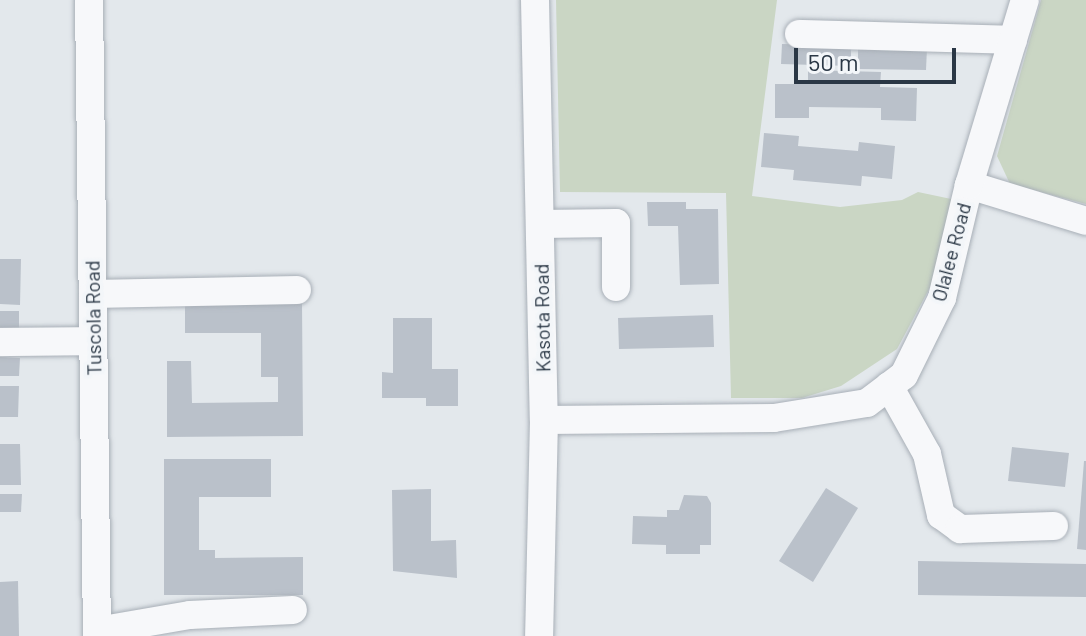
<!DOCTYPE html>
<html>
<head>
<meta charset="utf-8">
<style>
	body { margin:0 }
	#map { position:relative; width:1086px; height:636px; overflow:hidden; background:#e3e8ec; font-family:Barlow,sans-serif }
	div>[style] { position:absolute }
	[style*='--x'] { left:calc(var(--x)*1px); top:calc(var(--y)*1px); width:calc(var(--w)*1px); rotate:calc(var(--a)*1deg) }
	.green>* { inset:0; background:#cad6c4 }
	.building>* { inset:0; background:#bac1ca }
	.roads { filter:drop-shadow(0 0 2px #a8afb7) drop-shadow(0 0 2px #a8afb7) }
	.minor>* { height:28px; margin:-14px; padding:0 14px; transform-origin:14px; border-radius:14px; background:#f7f8fa }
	span { translate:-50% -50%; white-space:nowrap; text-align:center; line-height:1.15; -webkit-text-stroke:8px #f3f6f9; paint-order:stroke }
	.street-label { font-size:20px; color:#2a3745 }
	.scale { position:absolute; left:794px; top:48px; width:162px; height:36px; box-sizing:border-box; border:4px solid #2a3745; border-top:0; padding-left:10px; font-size:24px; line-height:28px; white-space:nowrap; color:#2a3745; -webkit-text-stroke:6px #f3f6f9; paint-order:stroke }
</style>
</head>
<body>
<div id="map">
	<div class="green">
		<div style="clip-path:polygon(556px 0,777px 0,752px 196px,840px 207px,902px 200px,918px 192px,956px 200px,934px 280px,897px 349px,841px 386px,802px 398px,731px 398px,726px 193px,560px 192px)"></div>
		<div style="clip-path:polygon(1041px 0,1086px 0,1086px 204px,1010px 184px,997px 156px)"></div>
	</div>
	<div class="building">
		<div style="clip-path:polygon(782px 44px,851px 46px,851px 66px,781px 64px)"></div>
		<div style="clip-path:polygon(858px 47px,927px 48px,926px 70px,858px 69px)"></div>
		<div style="clip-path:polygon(808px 70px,881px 72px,880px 87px,917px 88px,916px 121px,881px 120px,881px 108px,809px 107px,809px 118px,775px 118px,775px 84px,808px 84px)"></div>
		<div style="clip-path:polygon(764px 133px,799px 136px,798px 146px,858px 151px,859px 142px,895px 146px,892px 179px,862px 176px,861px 186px,793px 180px,794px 170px,761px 167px)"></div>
		<div style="clip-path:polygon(647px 202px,686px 202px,686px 209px,718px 209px,719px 284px,680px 285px,678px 226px,648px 226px)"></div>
		<div style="clip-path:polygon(0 259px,21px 259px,20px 305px,0 304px)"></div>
		<div style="clip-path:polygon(302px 301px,303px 436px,167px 437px,167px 361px,191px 361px,192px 403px,278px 402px,278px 377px,261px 377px,261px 333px,185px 333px,185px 302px)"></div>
		<div style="clip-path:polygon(0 311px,19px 311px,19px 332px,0 331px)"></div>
		<div style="clip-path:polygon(713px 315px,714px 347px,619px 349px,618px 318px)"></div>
		<div style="clip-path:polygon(393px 318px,432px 318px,432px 369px,458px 369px,458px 406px,426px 406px,426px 398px,382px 398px,382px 372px,393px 373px)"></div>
		<div style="clip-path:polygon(0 357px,20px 358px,19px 376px,0 376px)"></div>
		<div style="clip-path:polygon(0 386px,19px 386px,18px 417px,0 417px)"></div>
		<div style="clip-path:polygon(0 444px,20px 444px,21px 485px,0 485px)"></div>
		<div style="clip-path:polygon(1012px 447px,1069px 453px,1065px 487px,1008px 481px)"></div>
		<div style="clip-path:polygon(164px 459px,271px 459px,271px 497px,199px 497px,199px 550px,215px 550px,215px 558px,303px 557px,303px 595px,164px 595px)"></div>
		<div style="clip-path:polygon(1084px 461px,1086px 461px,1086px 550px,1077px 549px)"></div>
		<div style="clip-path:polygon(826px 488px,858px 508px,813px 582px,779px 561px)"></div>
		<div style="clip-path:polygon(431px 489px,431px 541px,456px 540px,457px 578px,393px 571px,392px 490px)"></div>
		<div style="clip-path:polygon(0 494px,22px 494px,21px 512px,0 512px)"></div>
		<div style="clip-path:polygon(684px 495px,707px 496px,711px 503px,711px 545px,700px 545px,700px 554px,666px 554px,666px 545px,632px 544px,633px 516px,667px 517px,667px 510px,679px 510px)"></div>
		<div style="clip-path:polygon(918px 561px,1086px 564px,1086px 597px,918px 595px)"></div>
		<div style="clip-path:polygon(18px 581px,19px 636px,0 636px,0 582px)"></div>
	</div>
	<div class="roads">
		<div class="minor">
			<div style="--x:89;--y:0;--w:636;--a:89.28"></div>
			<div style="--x:535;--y:0;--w:420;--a:88.8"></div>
			<div style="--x:544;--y:420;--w:216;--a:91.3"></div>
			<div style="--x:799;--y:34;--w:214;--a:1.6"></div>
			<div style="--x:969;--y:185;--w:122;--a:17.1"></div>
			<div style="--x:540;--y:224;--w:76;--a:-0.8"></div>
			<div style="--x:616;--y:223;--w:64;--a:90"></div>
			<div style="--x:93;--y:294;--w:204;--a:-1.1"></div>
			<div style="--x:0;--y:342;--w:93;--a:-0.6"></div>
			<div style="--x:889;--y:386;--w:78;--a:60.8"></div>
			<div style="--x:927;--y:454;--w:63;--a:77.1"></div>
			<div style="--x:941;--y:515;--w:24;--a:36"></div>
			<div style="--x:960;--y:529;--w:94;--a:-1.8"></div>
			<div style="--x:544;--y:420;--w:230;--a:-0.5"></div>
			<div style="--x:774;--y:418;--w:94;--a:-9.2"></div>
			<div style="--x:867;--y:403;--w:46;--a:-37.1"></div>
			<div style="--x:904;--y:375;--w:86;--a:-63.7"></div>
			<div style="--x:942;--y:298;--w:116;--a:-76.6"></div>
			<div style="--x:969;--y:185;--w:193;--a:-73.2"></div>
			<div style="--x:97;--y:631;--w:94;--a:-9.8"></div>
			<div style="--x:190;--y:615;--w:103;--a:-2.8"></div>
		</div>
	</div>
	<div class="street-label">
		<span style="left:951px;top:252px;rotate:-75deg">Olalee Road</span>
		<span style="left:93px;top:318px;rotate:-91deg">Tuscola Road</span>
		<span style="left:542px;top:318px;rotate:-91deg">Kasota Road</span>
	</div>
	<div class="scale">50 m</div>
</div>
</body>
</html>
